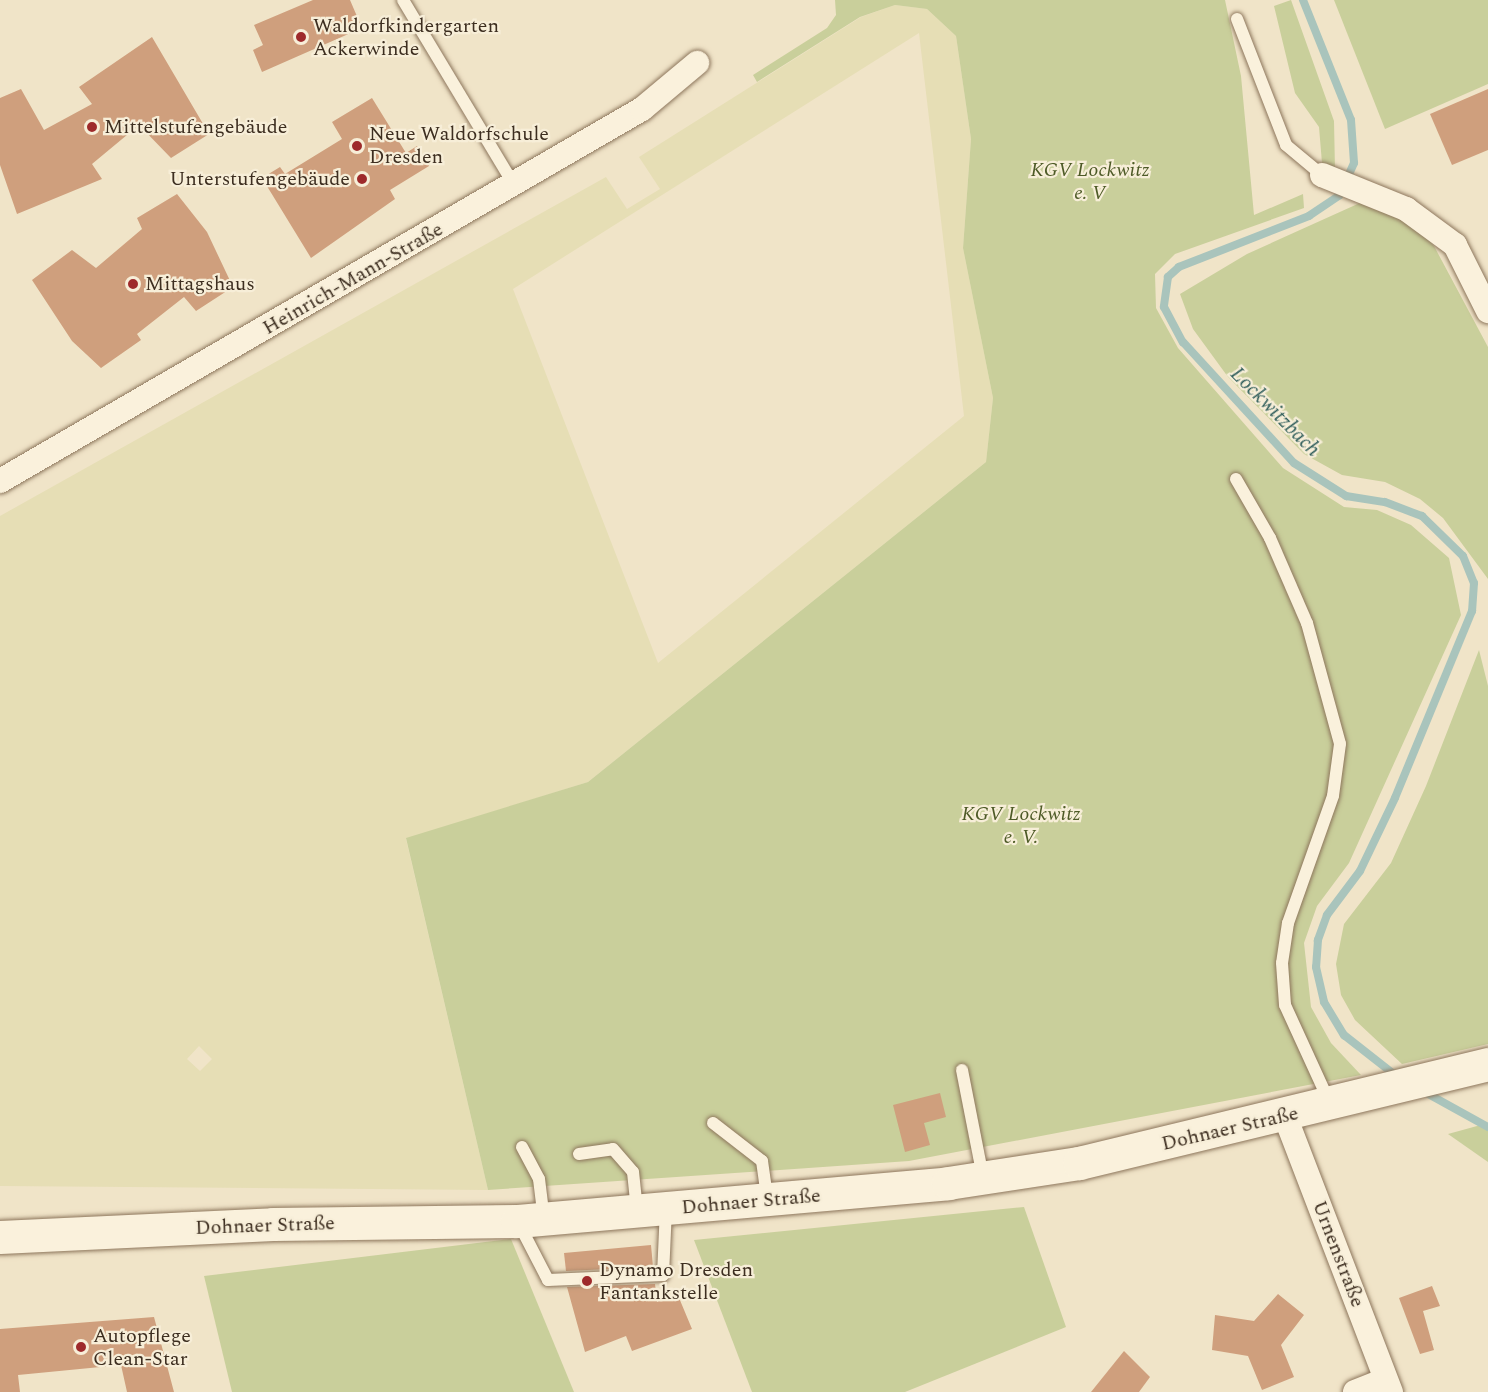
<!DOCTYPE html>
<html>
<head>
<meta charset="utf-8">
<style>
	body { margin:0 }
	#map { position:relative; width:1488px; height:1392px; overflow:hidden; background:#f0e4c8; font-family:Spectral,serif }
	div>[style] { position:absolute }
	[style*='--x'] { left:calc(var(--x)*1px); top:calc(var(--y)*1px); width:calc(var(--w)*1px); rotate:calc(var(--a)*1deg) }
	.farmland>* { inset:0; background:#e6deb5 }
	.green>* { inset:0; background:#c9cf9b }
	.stream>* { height:8px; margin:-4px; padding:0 4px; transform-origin:4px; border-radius:4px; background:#a9c4bc }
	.building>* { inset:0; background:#cf9f7d }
	.roads { filter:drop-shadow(0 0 2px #8d765c) drop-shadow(0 0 2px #8d765c) }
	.lane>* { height:12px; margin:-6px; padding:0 6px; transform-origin:6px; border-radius:6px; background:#faf1dc }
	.street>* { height:24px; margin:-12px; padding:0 12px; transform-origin:12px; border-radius:12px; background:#faf1dc }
	.secondary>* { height:33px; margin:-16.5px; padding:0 16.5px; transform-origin:16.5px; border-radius:16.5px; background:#faf1dc }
	.dots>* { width:16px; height:16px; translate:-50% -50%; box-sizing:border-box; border:3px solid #f7eed8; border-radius:50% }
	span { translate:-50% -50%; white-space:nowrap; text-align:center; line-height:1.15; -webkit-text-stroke:4.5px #f7eed8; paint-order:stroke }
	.poi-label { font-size:20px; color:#3d2e20 }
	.left { translate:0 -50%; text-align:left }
	.right { translate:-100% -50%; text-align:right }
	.park-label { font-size:20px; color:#4d5a26; font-style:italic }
	.street-label { font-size:20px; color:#3d2e20 }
	.water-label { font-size:21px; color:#2f5d5a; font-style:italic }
</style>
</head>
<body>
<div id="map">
	<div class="farmland">
		<div style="clip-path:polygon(evenodd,895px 5px,927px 9px,956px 36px,971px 139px,963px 248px,993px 398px,986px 462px,588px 782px,406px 839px,488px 1190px,0 1186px,0 516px,606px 177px,627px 209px,660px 189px,639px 157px,861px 17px,895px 5px,919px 33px,964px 416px,658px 663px,513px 289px,919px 33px,895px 5px,199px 1046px,212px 1059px,200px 1071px,187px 1059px,199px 1046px)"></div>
	</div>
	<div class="green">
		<div style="clip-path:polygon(835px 0,1225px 0,1241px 76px,1254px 215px,1303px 194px,1304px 208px,1175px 254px,1155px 274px,1156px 308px,1178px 348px,1283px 468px,1344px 507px,1377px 510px,1411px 525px,1449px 558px,1461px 615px,1349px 863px,1317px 906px,1304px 943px,1311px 1007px,1331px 1043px,1361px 1075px,909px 1161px,488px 1190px,406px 838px,588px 782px,986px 462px,993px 398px,963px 248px,971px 139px,956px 36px,927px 9px,895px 5px,860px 17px,757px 82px,753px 75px,827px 28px,836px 15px)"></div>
		<div style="clip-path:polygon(1291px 0,1334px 121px,1335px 170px,1322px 163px,1319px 127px,1295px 93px,1274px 6px)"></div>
		<div style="clip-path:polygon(1334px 0,1488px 0,1488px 84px,1385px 129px)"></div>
		<div style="clip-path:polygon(1362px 202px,1413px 223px,1434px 246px,1488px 347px,1488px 579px,1443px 518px,1420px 499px,1385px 482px,1342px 475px,1304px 454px,1228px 377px,1193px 329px,1180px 294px,1247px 254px)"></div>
		<div style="clip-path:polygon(1479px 650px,1488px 686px,1488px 1044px,1402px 1064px,1355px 1020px,1341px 995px,1336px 964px,1344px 924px,1391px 863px,1426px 786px)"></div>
		<div style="clip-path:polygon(1488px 1123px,1488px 1162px,1448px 1134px)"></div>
		<div style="clip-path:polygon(1024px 1207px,1066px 1327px,905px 1392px,752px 1392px,694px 1240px)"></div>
		<div style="clip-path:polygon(511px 1239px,574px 1392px,232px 1392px,204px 1276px)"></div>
	</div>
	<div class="stream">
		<div style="--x:1303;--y:0;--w:129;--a:68.2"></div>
		<div style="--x:1351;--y:120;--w:43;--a:86"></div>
		<div style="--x:1354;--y:163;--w:35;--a:114"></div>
		<div style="--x:1340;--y:195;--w:37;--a:146"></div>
		<div style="--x:1309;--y:216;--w:140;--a:158.6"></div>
		<div style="--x:1179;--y:267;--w:15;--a:138"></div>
		<div style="--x:1168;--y:277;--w:30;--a:98"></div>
		<div style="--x:1164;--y:307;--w:40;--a:62"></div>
		<div style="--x:1183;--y:342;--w:164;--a:47.5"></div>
		<div style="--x:1294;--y:463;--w:62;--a:32.4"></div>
		<div style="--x:1346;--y:496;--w:39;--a:9"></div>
		<div style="--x:1385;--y:502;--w:40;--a:21"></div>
		<div style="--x:1422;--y:516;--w:57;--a:44.3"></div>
		<div style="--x:1463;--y:556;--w:29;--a:68"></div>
		<div style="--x:1474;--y:583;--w:28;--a:94"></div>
		<div style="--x:1472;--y:611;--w:202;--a:112.4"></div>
		<div style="--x:1395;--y:798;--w:81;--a:115.6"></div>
		<div style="--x:1360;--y:871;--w:55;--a:126.9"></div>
		<div style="--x:1327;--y:915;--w:27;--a:110"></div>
		<div style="--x:1318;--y:940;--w:27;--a:94"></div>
		<div style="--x:1316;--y:967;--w:36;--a:77"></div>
		<div style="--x:1324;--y:1002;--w:39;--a:59"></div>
		<div style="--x:1344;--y:1035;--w:65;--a:38.1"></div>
		<div style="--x:1421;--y:1090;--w:77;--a:28.9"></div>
	</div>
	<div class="building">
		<div style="clip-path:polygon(313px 0,350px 0,362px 28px,262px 72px,253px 50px,263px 45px,254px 25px)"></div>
		<div style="clip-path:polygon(152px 37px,209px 134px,171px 158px,139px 125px,92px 164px,102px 179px,17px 214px,0 165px,0 98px,21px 89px,44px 130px,92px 104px,79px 87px)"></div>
		<div style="clip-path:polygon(1488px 89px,1488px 150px,1452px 165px,1430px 114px)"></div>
		<div style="clip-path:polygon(372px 98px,406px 153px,417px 146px,429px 166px,390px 190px,395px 199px,311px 258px,262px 178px,280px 167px,285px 174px,342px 139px,332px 122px)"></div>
		<div style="clip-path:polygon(177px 194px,207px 232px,233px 287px,196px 311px,184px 297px,137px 334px,141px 340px,101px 368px,72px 341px,32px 280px,72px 250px,96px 268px,142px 229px,137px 218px)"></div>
		<div style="clip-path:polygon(940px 1093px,946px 1117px,924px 1123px,930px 1145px,905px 1152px,893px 1105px)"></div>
		<div style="clip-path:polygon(651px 1245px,653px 1267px,566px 1271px,564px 1253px)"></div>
		<div style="clip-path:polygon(655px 1284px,657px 1302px,677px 1293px,692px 1329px,632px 1351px,626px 1336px,585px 1352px,567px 1287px)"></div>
		<div style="clip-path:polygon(1432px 1286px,1440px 1306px,1423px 1311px,1434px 1350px,1420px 1354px,1399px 1298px)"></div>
		<div style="clip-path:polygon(1278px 1294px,1304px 1315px,1281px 1345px,1294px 1377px,1262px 1390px,1248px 1356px,1212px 1350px,1215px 1315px,1254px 1321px)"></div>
		<div style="clip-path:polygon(154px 1317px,174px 1392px,127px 1392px,121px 1365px,18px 1375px,20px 1392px,0 1392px,0 1329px)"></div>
		<div style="clip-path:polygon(1124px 1351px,1150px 1377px,1139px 1392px,1091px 1392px)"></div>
	</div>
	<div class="roads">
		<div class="lane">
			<div style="--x:403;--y:0;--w:216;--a:59"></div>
			<div style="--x:1237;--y:19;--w:135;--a:68.7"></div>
			<div style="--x:1286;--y:145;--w:47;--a:39.8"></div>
			<div style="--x:1236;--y:479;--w:68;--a:60"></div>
			<div style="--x:1270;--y:538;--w:93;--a:66.5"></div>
			<div style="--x:1307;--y:623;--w:125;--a:74.7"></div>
			<div style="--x:1340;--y:744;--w:52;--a:97.7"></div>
			<div style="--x:1333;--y:796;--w:135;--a:109.5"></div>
			<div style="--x:1288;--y:923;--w:40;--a:98.5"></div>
			<div style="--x:1282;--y:963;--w:42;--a:85.9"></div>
			<div style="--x:1285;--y:1005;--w:106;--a:65.4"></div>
			<div style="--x:962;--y:1070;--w:109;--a:78.9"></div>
			<div style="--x:713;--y:1123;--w:62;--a:37.8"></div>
			<div style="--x:762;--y:1161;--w:36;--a:82"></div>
			<div style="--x:522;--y:1147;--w:36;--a:62"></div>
			<div style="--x:539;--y:1179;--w:38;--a:83"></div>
			<div style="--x:579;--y:1154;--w:34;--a:-8"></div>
			<div style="--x:613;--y:1149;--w:30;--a:49"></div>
			<div style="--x:633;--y:1172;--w:38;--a:84"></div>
			<div style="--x:519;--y:1224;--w:63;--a:62.6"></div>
			<div style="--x:548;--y:1280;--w:115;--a:-2.5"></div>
			<div style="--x:663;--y:1275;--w:66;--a:-87.4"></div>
		</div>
		<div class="street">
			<div style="--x:1322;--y:175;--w:91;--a:22"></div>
			<div style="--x:1406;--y:209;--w:61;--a:36.3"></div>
			<div style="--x:1455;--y:245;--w:74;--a:63.4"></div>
			<div style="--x:0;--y:481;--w:742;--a:-30.09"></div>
			<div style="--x:642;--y:109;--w:72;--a:-39.9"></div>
			<div style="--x:1285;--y:1116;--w:296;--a:69"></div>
			<div style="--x:1355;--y:1392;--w:32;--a:-22"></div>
		</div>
		<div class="secondary">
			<div style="--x:0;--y:1237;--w:273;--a:-2.7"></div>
			<div style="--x:273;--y:1224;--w:244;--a:-0.7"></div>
			<div style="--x:517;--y:1221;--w:433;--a:-5"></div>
			<div style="--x:948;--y:1183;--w:133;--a:-8.7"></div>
			<div style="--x:1079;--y:1163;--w:421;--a:-13.6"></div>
		</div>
	</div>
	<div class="dots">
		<div style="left:301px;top:37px;background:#9e2a2b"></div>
		<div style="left:92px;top:127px;background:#9e2a2b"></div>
		<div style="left:357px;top:146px;background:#9e2a2b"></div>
		<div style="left:362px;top:179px;background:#9e2a2b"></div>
		<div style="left:133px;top:284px;background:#9e2a2b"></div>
		<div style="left:587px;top:1281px;background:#9e2a2b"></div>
		<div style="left:81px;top:1347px;background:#9e2a2b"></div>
	</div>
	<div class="poi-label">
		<span class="left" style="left:313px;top:38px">Waldorfkindergarten<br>Ackerwinde</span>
		<span class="left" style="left:104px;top:127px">Mittelstufengebäude</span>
		<span class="left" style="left:369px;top:146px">Neue Waldorfschule<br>Dresden</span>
		<span class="right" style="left:350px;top:179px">Unterstufengebäude</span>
		<span class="left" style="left:145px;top:284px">Mittagshaus</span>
		<span class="left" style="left:599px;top:1282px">Dynamo Dresden<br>Fantankstelle</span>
		<span class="left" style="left:93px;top:1348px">Autopflege<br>Clean-Star</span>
	</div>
	<div class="park-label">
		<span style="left:1090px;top:182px">KGV Lockwitz<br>e. V</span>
		<span style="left:1021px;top:826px">KGV Lockwitz<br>e. V.</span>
	</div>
	<div class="street-label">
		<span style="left:353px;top:279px;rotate:-30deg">Heinrich-Mann-Straße</span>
		<span style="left:1230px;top:1129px;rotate:-13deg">Dohnaer Straße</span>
		<span style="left:751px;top:1202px;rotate:-5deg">Dohnaer Straße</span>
		<span style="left:265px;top:1226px;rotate:-2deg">Dohnaer Straße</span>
		<span style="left:1338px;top:1254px;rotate:69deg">Urnenstraße</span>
	</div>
	<div class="water-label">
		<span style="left:1275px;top:412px;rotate:45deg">Lockwitzbach</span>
	</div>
</div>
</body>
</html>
